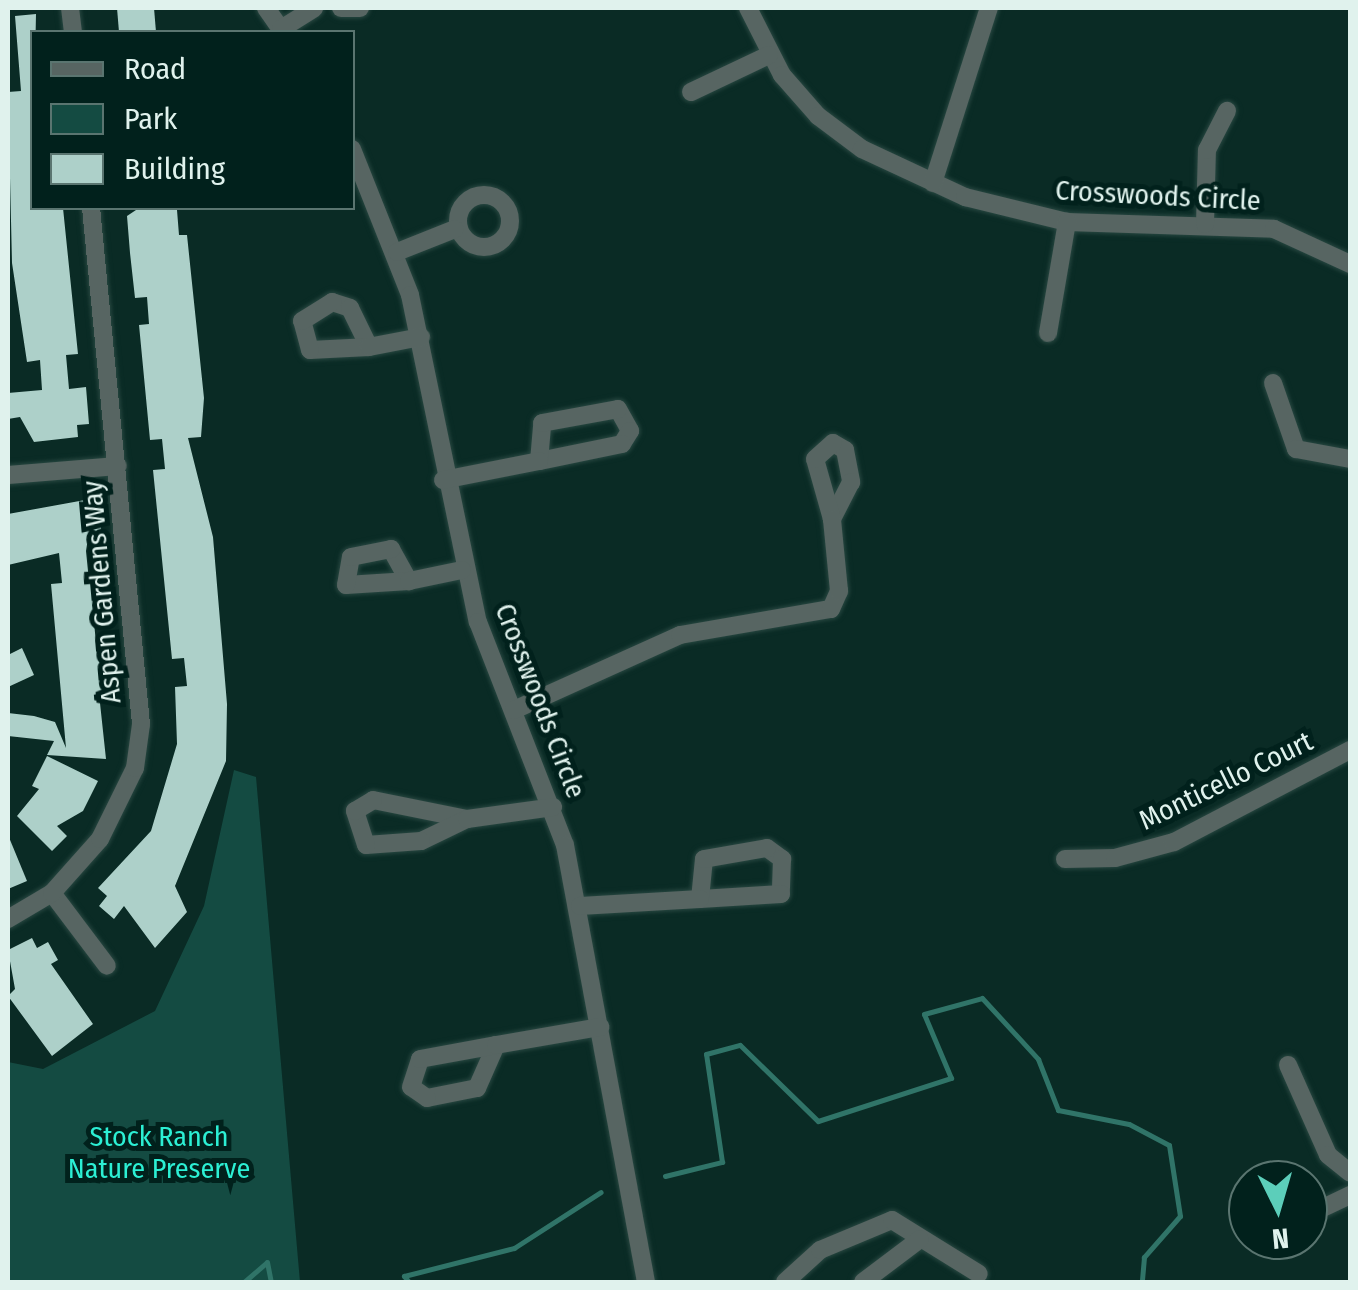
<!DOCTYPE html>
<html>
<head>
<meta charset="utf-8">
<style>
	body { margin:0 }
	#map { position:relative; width:1358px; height:1290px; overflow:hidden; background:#0a2b25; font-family:"Fira Sans Condensed",sans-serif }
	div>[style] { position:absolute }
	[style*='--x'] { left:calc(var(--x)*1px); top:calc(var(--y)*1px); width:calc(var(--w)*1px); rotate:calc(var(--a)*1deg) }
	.green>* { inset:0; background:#144b42 }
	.stream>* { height:5px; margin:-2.5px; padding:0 2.5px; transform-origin:2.5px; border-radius:2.5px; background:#307468 }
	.building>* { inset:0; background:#add0c9 }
	.roads { filter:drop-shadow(0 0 2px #284741) drop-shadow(0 0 2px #284741) }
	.street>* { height:18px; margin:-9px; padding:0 9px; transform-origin:9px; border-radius:9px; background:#576562 }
	.street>.ring { margin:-9px; padding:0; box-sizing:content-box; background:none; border:18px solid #576562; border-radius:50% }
	span { translate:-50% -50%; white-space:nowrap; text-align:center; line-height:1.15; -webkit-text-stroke:10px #01211c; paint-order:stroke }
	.street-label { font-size:28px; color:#e0f2ed }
	.park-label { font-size:28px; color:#2cefd4 }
	.frame { position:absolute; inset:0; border:10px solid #e0f2ed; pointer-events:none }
	.legend { position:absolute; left:30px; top:30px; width:325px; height:180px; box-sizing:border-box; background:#01211c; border:2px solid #5a7570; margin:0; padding:12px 18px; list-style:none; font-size:30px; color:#e0f2ed }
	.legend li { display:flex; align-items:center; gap:20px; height:50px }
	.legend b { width:50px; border:2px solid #5a7570 }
	.north { position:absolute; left:1228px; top:1160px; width:100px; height:100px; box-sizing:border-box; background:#01211c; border:2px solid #5a7570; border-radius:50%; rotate:175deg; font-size:28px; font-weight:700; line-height:40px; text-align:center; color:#e0f2ed }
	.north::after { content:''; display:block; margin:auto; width:35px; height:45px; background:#5cceba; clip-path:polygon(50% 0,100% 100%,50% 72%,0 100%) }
</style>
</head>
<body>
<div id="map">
	<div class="green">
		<div style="clip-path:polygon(234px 770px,256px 777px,300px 1282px,8px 1282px,8px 1062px,43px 1069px,155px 1011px,204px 906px)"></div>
	</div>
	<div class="stream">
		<div style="--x:665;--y:1176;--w:59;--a:-13.8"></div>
		<div style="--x:722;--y:1162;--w:109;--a:-98.4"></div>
		<div style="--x:706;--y:1054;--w:35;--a:-15"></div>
		<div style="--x:740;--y:1045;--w:109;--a:44.3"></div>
		<div style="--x:818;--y:1121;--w:140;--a:-17.9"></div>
		<div style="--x:951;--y:1078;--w:69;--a:-112.9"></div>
		<div style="--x:924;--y:1014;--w:60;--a:-15.4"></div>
		<div style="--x:982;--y:998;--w:83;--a:47.4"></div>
		<div style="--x:1038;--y:1059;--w:55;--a:68.6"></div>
		<div style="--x:1058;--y:1110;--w:72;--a:11.2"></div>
		<div style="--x:1129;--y:1124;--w:45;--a:27.7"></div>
		<div style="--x:1169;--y:1145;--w:72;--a:81.2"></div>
		<div style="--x:1180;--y:1216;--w:55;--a:131.3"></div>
		<div style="--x:1144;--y:1257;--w:25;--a:95"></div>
		<div style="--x:30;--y:1282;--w:26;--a:0"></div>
		<div style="--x:244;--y:1282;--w:30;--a:-41"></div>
		<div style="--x:267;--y:1262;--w:20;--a:79"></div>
		<div style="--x:409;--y:1282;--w:8;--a:-130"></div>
		<div style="--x:404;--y:1276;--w:114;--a:-14.3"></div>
		<div style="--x:514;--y:1248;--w:103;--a:-32.8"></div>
	</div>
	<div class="building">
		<div style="clip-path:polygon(117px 8px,154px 8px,156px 32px,119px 32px)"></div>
		<div style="clip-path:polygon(36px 14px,32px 208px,63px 208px,78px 354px,66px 355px,69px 389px,86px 387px,89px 424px,77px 425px,78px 437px,34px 442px,20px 417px,8px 419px,8px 393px,42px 390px,40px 360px,27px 362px,12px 263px,8px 92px,21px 91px,15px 16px)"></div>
		<div style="clip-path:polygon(139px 208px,177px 210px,179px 235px,187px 235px,204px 398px,201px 437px,188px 438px,213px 537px,227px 704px,226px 761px,175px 886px,187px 912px,155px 948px,124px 906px,114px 919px,99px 906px,107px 896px,98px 888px,151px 831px,177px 744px,175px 687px,187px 686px,184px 658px,172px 659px,153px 470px,165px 469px,162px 439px,150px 440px,139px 325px,149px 324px,147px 297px,135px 298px,130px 253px,127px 216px)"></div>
		<div style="clip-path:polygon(85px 500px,86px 512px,99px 510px,102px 537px,88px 538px,86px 551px,89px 581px,101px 580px,104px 603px,105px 621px,94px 622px,97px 654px,109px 653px,112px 681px,114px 702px,100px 703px,106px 759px,47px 755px,54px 741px,8px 736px,8px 713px,34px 716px,55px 722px,66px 748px,51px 584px,62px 583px,59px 553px,8px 565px,8px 514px)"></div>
		<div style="clip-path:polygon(22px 648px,34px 675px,8px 687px,8px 655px)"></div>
		<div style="clip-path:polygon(47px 756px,98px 781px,83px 811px,57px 826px,67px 836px,52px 851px,17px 816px,39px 789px,32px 786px)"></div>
		<div style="clip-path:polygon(8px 835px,27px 881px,8px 889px)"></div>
		<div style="clip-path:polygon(32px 938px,37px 948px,48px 942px,58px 960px,51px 964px,93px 1024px,52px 1056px,8px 996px,15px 989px,8px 950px)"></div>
	</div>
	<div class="roads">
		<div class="street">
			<div style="--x:70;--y:8;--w:24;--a:83"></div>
			<div style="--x:266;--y:8;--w:29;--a:55"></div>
			<div style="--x:341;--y:8;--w:19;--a:0"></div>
			<div style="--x:748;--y:8;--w:75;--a:63.1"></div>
			<div style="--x:782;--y:75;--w:55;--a:48.7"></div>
			<div style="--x:818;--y:116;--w:55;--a:36.9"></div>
			<div style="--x:862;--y:149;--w:114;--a:25"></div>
			<div style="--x:965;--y:197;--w:105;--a:13.8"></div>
			<div style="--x:1067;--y:222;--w:207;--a:1.9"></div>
			<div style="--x:1274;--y:229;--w:84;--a:24.7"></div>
			<div style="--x:281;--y:29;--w:39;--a:-32"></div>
			<div style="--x:691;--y:92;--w:86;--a:-25.4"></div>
			<div style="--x:352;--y:149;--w:157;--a:68.3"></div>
			<div style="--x:410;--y:295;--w:334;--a:78.3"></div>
			<div style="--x:478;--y:622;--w:239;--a:68.7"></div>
			<div style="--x:565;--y:845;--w:444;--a:79.5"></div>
			<div style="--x:933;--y:183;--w:184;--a:-72.3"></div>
			<div class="ring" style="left:458px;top:195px;width:34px;height:34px"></div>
			<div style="--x:1205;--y:224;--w:74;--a:-88.5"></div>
			<div style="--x:1207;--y:150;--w:44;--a:-62.9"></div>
			<div style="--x:397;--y:252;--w:62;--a:-21.6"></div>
			<div style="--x:332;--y:302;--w:19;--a:18"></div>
			<div style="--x:350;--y:308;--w:43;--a:64"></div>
			<div style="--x:369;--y:347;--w:59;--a:177.1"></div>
			<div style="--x:310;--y:350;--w:30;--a:-105"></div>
			<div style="--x:302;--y:321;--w:36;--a:-32"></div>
			<div style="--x:1048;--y:333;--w:113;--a:-80.3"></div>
			<div style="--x:369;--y:347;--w:53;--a:-10.9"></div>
			<div style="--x:1273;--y:383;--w:70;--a:70.8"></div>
			<div style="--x:1296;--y:449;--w:55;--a:10.5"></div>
			<div style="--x:618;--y:409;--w:25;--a:61"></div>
			<div style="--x:630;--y:431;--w:15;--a:122"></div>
			<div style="--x:622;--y:444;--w:85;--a:168.4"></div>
			<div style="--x:539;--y:461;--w:38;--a:-85"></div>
			<div style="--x:542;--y:423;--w:77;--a:-10.4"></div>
			<div style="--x:833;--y:443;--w:14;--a:30"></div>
			<div style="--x:845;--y:450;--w:33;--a:79"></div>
			<div style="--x:851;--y:482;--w:42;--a:117.2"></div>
			<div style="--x:832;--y:519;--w:62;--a:-105.8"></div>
			<div style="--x:815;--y:459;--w:24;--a:-42"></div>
			<div style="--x:8;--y:475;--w:110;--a:-4.7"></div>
			<div style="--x:443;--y:480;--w:98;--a:-11.2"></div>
			<div style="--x:391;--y:549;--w:37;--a:61"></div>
			<div style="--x:409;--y:581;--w:63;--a:176.4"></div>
			<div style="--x:346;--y:585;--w:28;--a:-80"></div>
			<div style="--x:351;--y:557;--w:41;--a:-11.3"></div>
			<div style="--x:409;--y:581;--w:54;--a:-11.7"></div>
			<div style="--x:514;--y:710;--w:182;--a:-24.3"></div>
			<div style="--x:680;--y:635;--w:153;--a:-9.8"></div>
			<div style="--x:831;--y:609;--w:20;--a:-66"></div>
			<div style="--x:839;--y:591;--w:72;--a:-95.6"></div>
			<div style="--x:373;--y:800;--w:96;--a:11.4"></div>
			<div style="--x:467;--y:819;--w:51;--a:154.4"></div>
			<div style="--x:421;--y:841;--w:55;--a:175.8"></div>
			<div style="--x:366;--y:845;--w:36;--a:-108"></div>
			<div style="--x:355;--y:811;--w:21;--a:-31"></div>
			<div style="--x:467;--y:819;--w:87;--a:-7.9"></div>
			<div style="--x:767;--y:848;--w:19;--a:36"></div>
			<div style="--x:782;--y:859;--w:35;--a:92"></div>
			<div style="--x:781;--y:894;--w:81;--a:176.5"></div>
			<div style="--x:700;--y:899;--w:40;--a:-84.3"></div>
			<div style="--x:704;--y:859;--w:64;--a:-9.9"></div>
			<div style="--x:1065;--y:859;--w:50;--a:-1.1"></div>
			<div style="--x:1115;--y:858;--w:61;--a:-15.2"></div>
			<div style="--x:1174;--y:842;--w:199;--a:-27.6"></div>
			<div style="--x:52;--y:893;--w:91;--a:53"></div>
			<div style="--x:580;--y:906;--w:120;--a:-3.3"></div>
			<div style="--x:8;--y:919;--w:51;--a:-30.6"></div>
			<div style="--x:52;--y:893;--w:72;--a:-48.4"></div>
			<div style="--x:100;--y:839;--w:79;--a:-63.8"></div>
			<div style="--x:135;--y:768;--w:44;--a:-82.2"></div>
			<div style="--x:141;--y:724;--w:518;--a:-95.53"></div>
			<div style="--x:496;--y:1045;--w:47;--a:113.8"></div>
			<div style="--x:477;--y:1088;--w:51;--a:168.7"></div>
			<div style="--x:427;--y:1098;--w:19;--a:-145"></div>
			<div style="--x:411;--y:1087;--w:29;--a:-72"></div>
			<div style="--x:420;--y:1059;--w:77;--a:-10.4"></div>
			<div style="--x:496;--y:1045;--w:106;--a:-9.8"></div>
			<div style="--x:1288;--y:1065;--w:98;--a:66"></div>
			<div style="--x:1328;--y:1155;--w:28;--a:39"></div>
			<div style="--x:1308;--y:1215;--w:47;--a:-25.5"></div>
			<div style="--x:785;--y:1282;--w:47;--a:-42.4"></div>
			<div style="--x:820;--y:1250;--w:78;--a:-22.6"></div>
			<div style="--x:892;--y:1220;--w:102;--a:31.8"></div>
			<div style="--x:863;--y:1282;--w:71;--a:-37"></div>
		</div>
	</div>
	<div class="street-label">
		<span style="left:1158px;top:196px;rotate:3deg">Crosswoods Circle</span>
		<span style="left:102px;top:592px;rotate:-95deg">Aspen Gardens Way</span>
		<span style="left:540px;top:701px;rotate:69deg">Crosswoods Circle</span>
		<span style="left:1226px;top:781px;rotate:-26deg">Monticello Court</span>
	</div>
	<div class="park-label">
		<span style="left:159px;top:1153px">Stock Ranch<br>Nature Preserve</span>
	</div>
	<div class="frame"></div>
	<ul class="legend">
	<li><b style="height:12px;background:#576562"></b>Road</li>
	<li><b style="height:28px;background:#144b42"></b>Park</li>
	<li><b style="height:28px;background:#add0c9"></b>Building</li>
	</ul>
	<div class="north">N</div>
</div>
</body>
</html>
